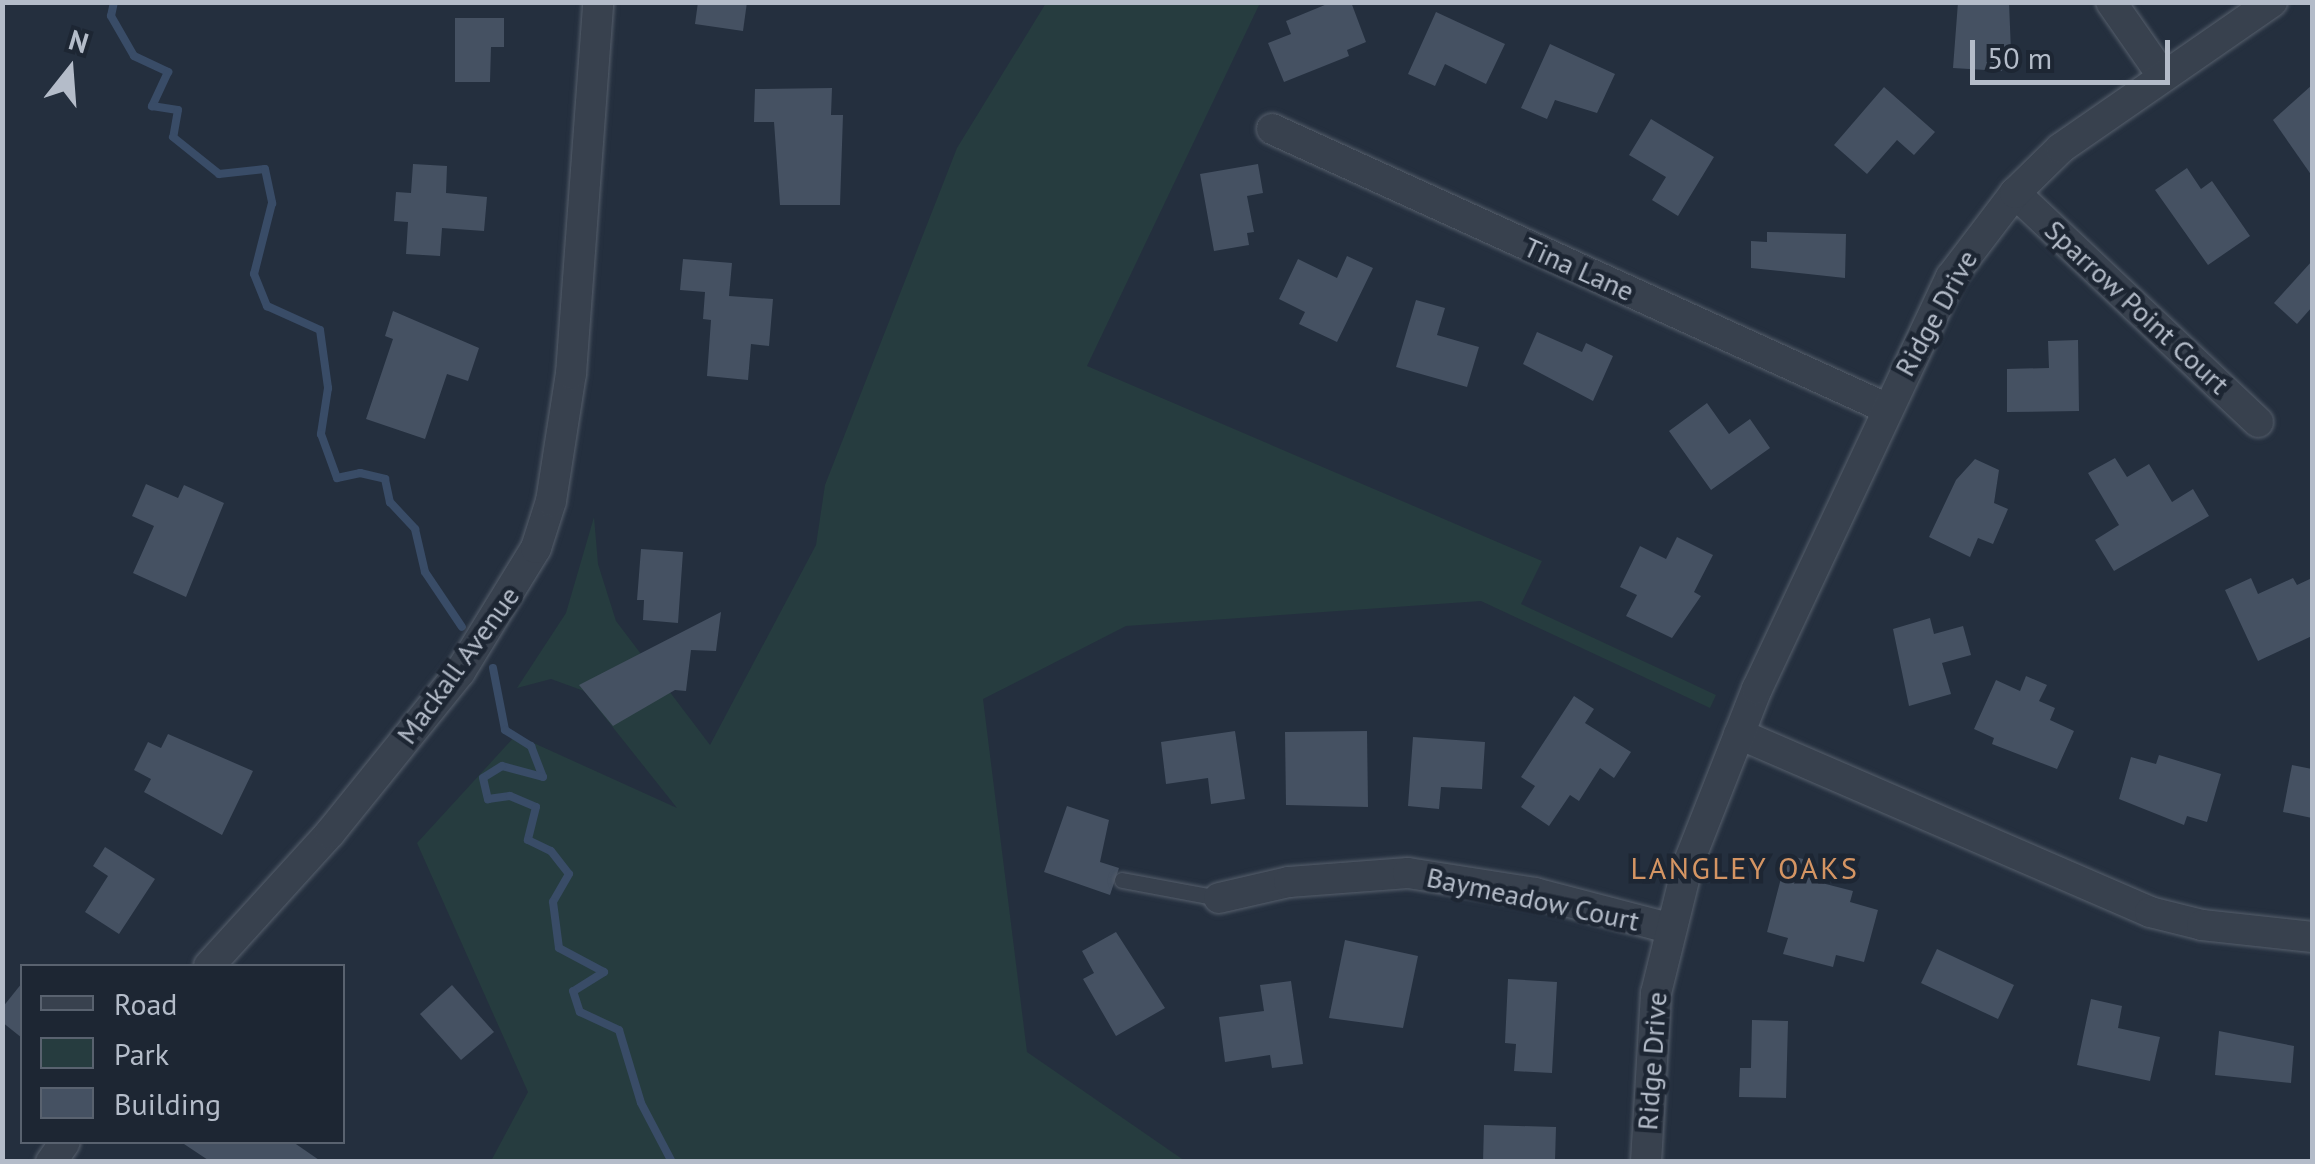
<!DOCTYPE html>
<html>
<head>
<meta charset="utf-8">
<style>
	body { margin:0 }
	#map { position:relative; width:2315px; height:1164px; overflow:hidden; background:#242f3e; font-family:"PT Sans",sans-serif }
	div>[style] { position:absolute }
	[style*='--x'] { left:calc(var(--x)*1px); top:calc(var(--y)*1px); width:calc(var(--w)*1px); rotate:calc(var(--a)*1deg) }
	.green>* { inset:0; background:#263c3f }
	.stream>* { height:8px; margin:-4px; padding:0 4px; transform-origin:4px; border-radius:4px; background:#394c67 }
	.building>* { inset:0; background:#455162 }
	.roads { filter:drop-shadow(0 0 2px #565f6c) drop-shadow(0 0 2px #565f6c) }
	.service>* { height:15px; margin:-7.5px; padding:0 7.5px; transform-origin:7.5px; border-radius:7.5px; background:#38414e }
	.minor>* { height:30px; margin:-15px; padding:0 15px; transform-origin:15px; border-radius:15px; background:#38414e }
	span { translate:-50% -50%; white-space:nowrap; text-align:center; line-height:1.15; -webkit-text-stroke:9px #1d2633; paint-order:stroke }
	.street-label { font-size:28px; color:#b4bcc9 }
	.neighbourhood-label { font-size:30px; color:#d59563; letter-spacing:2.5px }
	.frame { position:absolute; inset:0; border:5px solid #b4bcc9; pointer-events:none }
	.legend { position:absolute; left:20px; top:964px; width:325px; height:180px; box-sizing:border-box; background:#1d2633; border:2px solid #59626f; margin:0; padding:12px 18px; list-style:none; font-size:30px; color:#b4bcc9 }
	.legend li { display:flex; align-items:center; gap:20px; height:50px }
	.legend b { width:50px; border:2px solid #59626f }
	.north { position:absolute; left:20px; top:20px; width:100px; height:100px; -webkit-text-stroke:8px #1d2633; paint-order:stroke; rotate:17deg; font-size:28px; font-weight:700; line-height:40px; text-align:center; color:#b4bcc9 }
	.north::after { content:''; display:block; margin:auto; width:35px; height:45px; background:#b4bcc9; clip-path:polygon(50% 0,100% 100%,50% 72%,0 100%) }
	.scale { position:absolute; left:1970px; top:40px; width:200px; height:45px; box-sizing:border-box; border:5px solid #b4bcc9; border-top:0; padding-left:12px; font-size:30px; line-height:35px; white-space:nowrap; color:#b4bcc9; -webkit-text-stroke:8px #1d2633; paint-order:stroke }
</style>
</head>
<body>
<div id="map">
	<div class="green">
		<div style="clip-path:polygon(1046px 3px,1260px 3px,1087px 366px,1542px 561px,1521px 604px,1716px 695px,1710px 708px,1481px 601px,1126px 626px,983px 699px,1027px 1052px,1185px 1161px,491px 1161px,528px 1092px,417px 843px,516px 735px,677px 808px,584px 691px,551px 679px,517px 688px,566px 613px,594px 517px,598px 564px,616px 621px,710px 745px,816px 545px,825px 485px,957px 148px)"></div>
	</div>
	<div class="stream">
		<div style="--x:114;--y:2;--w:14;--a:102"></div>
		<div style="--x:111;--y:16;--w:46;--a:60.1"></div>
		<div style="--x:134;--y:56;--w:38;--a:25"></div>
		<div style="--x:168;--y:72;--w:38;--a:115"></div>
		<div style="--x:152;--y:106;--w:26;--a:9"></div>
		<div style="--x:178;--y:110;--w:27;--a:100"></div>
		<div style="--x:173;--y:137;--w:59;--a:38.8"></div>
		<div style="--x:219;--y:174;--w:46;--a:-6.2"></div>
		<div style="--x:265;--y:169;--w:35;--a:78"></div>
		<div style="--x:272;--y:203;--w:73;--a:104.2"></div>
		<div style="--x:254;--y:274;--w:35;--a:68"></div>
		<div style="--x:267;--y:306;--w:58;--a:24.4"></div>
		<div style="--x:320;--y:330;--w:59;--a:82.1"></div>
		<div style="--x:328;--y:388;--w:47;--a:98.7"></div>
		<div style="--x:321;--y:434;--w:47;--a:70"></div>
		<div style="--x:337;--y:478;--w:24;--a:-12"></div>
		<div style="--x:360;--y:473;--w:26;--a:13"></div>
		<div style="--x:385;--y:479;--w:24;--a:78"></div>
		<div style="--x:390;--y:502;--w:37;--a:47"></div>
		<div style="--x:415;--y:529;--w:44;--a:76.9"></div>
		<div style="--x:425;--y:572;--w:66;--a:56.1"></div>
		<div style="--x:493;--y:668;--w:63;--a:79"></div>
		<div style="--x:505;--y:730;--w:31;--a:32"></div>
		<div style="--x:531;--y:746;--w:33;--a:69"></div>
		<div style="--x:543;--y:777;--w:42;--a:-165"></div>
		<div style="--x:502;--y:766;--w:22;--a:148"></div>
		<div style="--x:483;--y:778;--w:22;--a:77"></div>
		<div style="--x:488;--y:799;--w:22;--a:-8"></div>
		<div style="--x:510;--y:796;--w:28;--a:23"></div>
		<div style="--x:536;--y:807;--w:34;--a:104"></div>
		<div style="--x:528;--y:840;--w:25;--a:26"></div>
		<div style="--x:551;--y:851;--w:29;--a:52"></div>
		<div style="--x:569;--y:874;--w:32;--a:120"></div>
		<div style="--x:553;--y:902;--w:46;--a:82.6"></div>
		<div style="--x:559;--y:948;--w:51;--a:28.1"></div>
		<div style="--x:604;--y:972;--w:36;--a:148"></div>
		<div style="--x:573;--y:991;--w:22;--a:72"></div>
		<div style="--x:580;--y:1012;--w:43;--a:24.8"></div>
		<div style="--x:619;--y:1030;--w:76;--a:73.2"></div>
		<div style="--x:641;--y:1103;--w:67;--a:62.3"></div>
	</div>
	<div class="building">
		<div style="clip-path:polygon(698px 2px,747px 2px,743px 31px,695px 24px)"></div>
		<div style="clip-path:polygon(1332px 2px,1351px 2px,1366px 42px,1347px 50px,1349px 56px,1284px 82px,1268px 43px,1291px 34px,1286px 21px)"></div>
		<div style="clip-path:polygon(1958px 2px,2009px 2px,2011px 52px,2004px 50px,2002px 71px,1953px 68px)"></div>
		<div style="clip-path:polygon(1436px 12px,1505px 44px,1486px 84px,1445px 64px,1435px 86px,1408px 74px)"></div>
		<div style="clip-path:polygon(455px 18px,504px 18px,504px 47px,491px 47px,490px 82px,455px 82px)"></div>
		<div style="clip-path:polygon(1550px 44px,1615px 74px,1597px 113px,1555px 100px,1547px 119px,1521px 108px)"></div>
		<div style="clip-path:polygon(2312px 85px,2312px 176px,2273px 120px)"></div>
		<div style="clip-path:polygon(1884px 87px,1935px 132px,1914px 155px,1897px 140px,1867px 174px,1834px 145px)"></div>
		<div style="clip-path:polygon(832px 88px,831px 115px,843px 115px,840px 205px,780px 205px,774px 122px,754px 122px,755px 89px)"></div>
		<div style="clip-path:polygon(1651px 119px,1714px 157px,1678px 216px,1652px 200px,1666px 177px,1629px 155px)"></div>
		<div style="clip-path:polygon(413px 164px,447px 166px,446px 193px,487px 197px,484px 231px,442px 228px,440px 256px,406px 254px,408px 222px,394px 221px,396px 192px,411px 193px)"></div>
		<div style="clip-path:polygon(1258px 164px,1263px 193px,1247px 196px,1254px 232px,1247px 233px,1249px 245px,1214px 251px,1200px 174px)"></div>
		<div style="clip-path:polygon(2187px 168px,2201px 189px,2212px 181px,2250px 236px,2208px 265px,2155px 190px)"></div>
		<div style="clip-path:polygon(1767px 232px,1846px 234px,1845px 278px,1751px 268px,1751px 241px,1767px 242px)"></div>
		<div style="clip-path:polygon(1347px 256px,1373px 268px,1337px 342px,1299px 324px,1305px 312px,1279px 299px,1298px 259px,1337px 278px)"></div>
		<div style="clip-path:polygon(683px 259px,732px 263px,729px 296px,773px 299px,769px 346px,751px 344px,748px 380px,707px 376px,711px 320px,703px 319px,705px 292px,680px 290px)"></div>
		<div style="clip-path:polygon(2312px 261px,2312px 307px,2297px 324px,2274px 303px)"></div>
		<div style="clip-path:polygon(1416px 300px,1445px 308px,1437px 335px,1479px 347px,1467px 387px,1396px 367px)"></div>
		<div style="clip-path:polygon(393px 311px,479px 348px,468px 381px,447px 374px,425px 439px,366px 419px,393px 339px,385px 336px)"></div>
		<div style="clip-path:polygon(1537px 332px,1582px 352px,1586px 343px,1613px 356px,1593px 401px,1523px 364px)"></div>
		<div style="clip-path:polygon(2078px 340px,2079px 411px,2007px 412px,2007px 369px,2049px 368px,2048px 341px)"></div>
		<div style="clip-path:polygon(1707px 403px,1729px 434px,1750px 419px,1770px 448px,1711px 490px,1669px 431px)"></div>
		<div style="clip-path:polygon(2115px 458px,2127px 477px,2149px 464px,2172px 502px,2193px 489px,2209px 516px,2114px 571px,2095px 540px,2119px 525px,2088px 473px)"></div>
		<div style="clip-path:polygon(1975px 459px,1999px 470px,1994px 503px,2008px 509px,1993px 544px,1978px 538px,1970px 557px,1929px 537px,1956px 480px)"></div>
		<div style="clip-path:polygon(146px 484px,178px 498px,184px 485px,224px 503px,186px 597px,133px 573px,154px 526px,132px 516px)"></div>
		<div style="clip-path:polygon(1677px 537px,1713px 555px,1694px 592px,1701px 596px,1672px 638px,1626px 616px,1637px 595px,1620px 587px,1640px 546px,1666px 559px)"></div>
		<div style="clip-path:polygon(641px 549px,683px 552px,678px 623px,643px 620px,644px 600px,637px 600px)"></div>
		<div style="clip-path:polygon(2251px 578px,2258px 594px,2293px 578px,2297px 585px,2312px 578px,2312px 636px,2258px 661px,2225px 590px)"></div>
		<div style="clip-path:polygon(721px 612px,716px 651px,691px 650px,686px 691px,675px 690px,613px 726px,579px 685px)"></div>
		<div style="clip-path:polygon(1930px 618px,1934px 634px,1963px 626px,1971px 655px,1942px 663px,1951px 694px,1909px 706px,1893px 629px)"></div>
		<div style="clip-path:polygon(2026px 676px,2047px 685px,2039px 701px,2055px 708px,2050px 720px,2074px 731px,2057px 769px,1992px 744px,1994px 738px,1974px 729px,1996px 680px,2020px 691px)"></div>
		<div style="clip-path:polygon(1574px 696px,1594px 709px,1585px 723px,1631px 752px,1614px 778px,1600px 768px,1579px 801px,1570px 795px,1549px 826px,1521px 807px,1535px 786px,1521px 777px)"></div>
		<div style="clip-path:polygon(1235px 731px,1245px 799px,1211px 804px,1208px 778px,1166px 784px,1161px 742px)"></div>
		<div style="clip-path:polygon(1367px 731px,1368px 807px,1286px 805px,1285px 732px)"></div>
		<div style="clip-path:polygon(168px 734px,253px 771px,222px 835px,144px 792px,151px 779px,134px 770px,148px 742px,161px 748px)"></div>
		<div style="clip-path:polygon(1413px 737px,1485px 742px,1482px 789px,1441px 787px,1439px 809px,1408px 806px)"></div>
		<div style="clip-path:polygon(2159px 755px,2221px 774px,2207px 822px,2187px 816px,2184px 825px,2119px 799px,2131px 757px,2156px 764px)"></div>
		<div style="clip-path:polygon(2292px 765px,2312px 769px,2312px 818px,2283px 812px)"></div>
		<div style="clip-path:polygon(1067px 806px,1109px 820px,1100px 862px,1119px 868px,1110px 895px,1044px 872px)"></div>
		<div style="clip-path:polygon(105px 847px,155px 879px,119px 934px,85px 912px,108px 876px,93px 866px)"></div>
		<div style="clip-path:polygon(1787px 855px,1815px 862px,1810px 880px,1853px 891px,1850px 902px,1878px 910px,1864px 962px,1836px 955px,1833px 967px,1783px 954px,1788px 938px,1767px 932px)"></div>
		<div style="clip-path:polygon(1116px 932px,1165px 1008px,1116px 1036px,1083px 979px,1094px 973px,1082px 951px)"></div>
		<div style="clip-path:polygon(1345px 940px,1418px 956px,1403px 1028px,1329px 1018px)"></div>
		<div style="clip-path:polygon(1937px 949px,2014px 985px,1998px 1019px,1921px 983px)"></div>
		<div style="clip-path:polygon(1508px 979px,1557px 982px,1552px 1073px,1514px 1071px,1516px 1044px,1505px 1043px)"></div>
		<div style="clip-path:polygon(1291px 981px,1303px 1064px,1272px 1068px,1270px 1055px,1225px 1062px,1219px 1017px,1264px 1011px,1260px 985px)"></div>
		<div style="clip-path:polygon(22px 983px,22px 1038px,2px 1022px,2px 1008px)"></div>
		<div style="clip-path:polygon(452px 985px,494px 1032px,461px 1060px,420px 1014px)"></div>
		<div style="clip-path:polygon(2091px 999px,2122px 1006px,2118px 1028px,2160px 1037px,2150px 1081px,2077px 1065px)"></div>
		<div style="clip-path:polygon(1752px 1020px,1788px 1021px,1786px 1098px,1739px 1097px,1740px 1068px,1751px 1068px)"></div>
		<div style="clip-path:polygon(2219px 1031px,2294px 1046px,2291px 1083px,2215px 1075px)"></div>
		<div style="clip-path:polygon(1484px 1125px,1556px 1127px,1555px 1161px,1483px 1162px)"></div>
		<div style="clip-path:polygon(181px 1142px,293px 1142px,322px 1162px,211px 1162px)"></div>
	</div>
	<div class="roads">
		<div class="service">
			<div style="--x:1122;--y:880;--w:99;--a:10.5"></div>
		</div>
		<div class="minor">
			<div style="--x:2111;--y:2;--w:89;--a:55.1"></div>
			<div style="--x:1272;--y:129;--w:674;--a:24.44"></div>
			<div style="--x:2015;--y:193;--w:334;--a:43.3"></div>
			<div style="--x:1739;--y:734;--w:448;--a:23.4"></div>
			<div style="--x:2150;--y:912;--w:54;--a:14"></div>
			<div style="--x:2202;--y:925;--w:111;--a:6.2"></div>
			<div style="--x:1219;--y:898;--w:72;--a:-12.9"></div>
			<div style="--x:1289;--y:882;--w:119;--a:-4.3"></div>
			<div style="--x:1408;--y:873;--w:129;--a:8.9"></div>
			<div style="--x:1535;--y:893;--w:138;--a:14.7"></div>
			<div style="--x:209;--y:966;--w:180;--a:-47.7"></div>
			<div style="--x:330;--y:833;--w:207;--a:-51.1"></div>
			<div style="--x:460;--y:672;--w:145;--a:-58.5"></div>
			<div style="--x:536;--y:548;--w:49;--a:-72.3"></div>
			<div style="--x:551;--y:501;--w:129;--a:-81.1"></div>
			<div style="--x:571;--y:374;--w:373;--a:-85.8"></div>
			<div style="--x:51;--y:1162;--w:24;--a:-55"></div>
			<div style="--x:1646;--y:1162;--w:169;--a:-86.6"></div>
			<div style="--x:1656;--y:993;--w:133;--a:-76.1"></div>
			<div style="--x:1688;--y:864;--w:188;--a:-68.5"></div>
			<div style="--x:1757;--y:689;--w:455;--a:-64.8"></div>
			<div style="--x:1951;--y:277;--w:106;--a:-52.7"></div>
			<div style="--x:2015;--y:193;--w:64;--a:-44.4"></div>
			<div style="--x:2061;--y:148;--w:257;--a:-34.7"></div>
		</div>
	</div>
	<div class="street-label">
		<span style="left:1579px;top:269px;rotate:24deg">Tina Lane</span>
		<span style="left:2137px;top:307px;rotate:43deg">Sparrow Point Court</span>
		<span style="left:1936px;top:313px;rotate:-61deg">Ridge Drive</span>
		<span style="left:458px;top:665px;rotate:-54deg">Mackall Avenue</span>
		<span style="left:1533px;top:899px;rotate:12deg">Baymeadow Court</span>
		<span style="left:1652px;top:1061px;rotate:-86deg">Ridge Drive</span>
	</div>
	<div class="neighbourhood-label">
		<span style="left:1745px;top:868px">LANGLEY OAKS</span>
	</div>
	<div class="frame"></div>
	<ul class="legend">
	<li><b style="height:12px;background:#38414e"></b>Road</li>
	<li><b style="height:28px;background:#263c3f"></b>Park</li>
	<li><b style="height:28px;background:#455162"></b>Building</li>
	</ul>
	<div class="north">N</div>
	<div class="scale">50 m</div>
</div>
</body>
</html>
